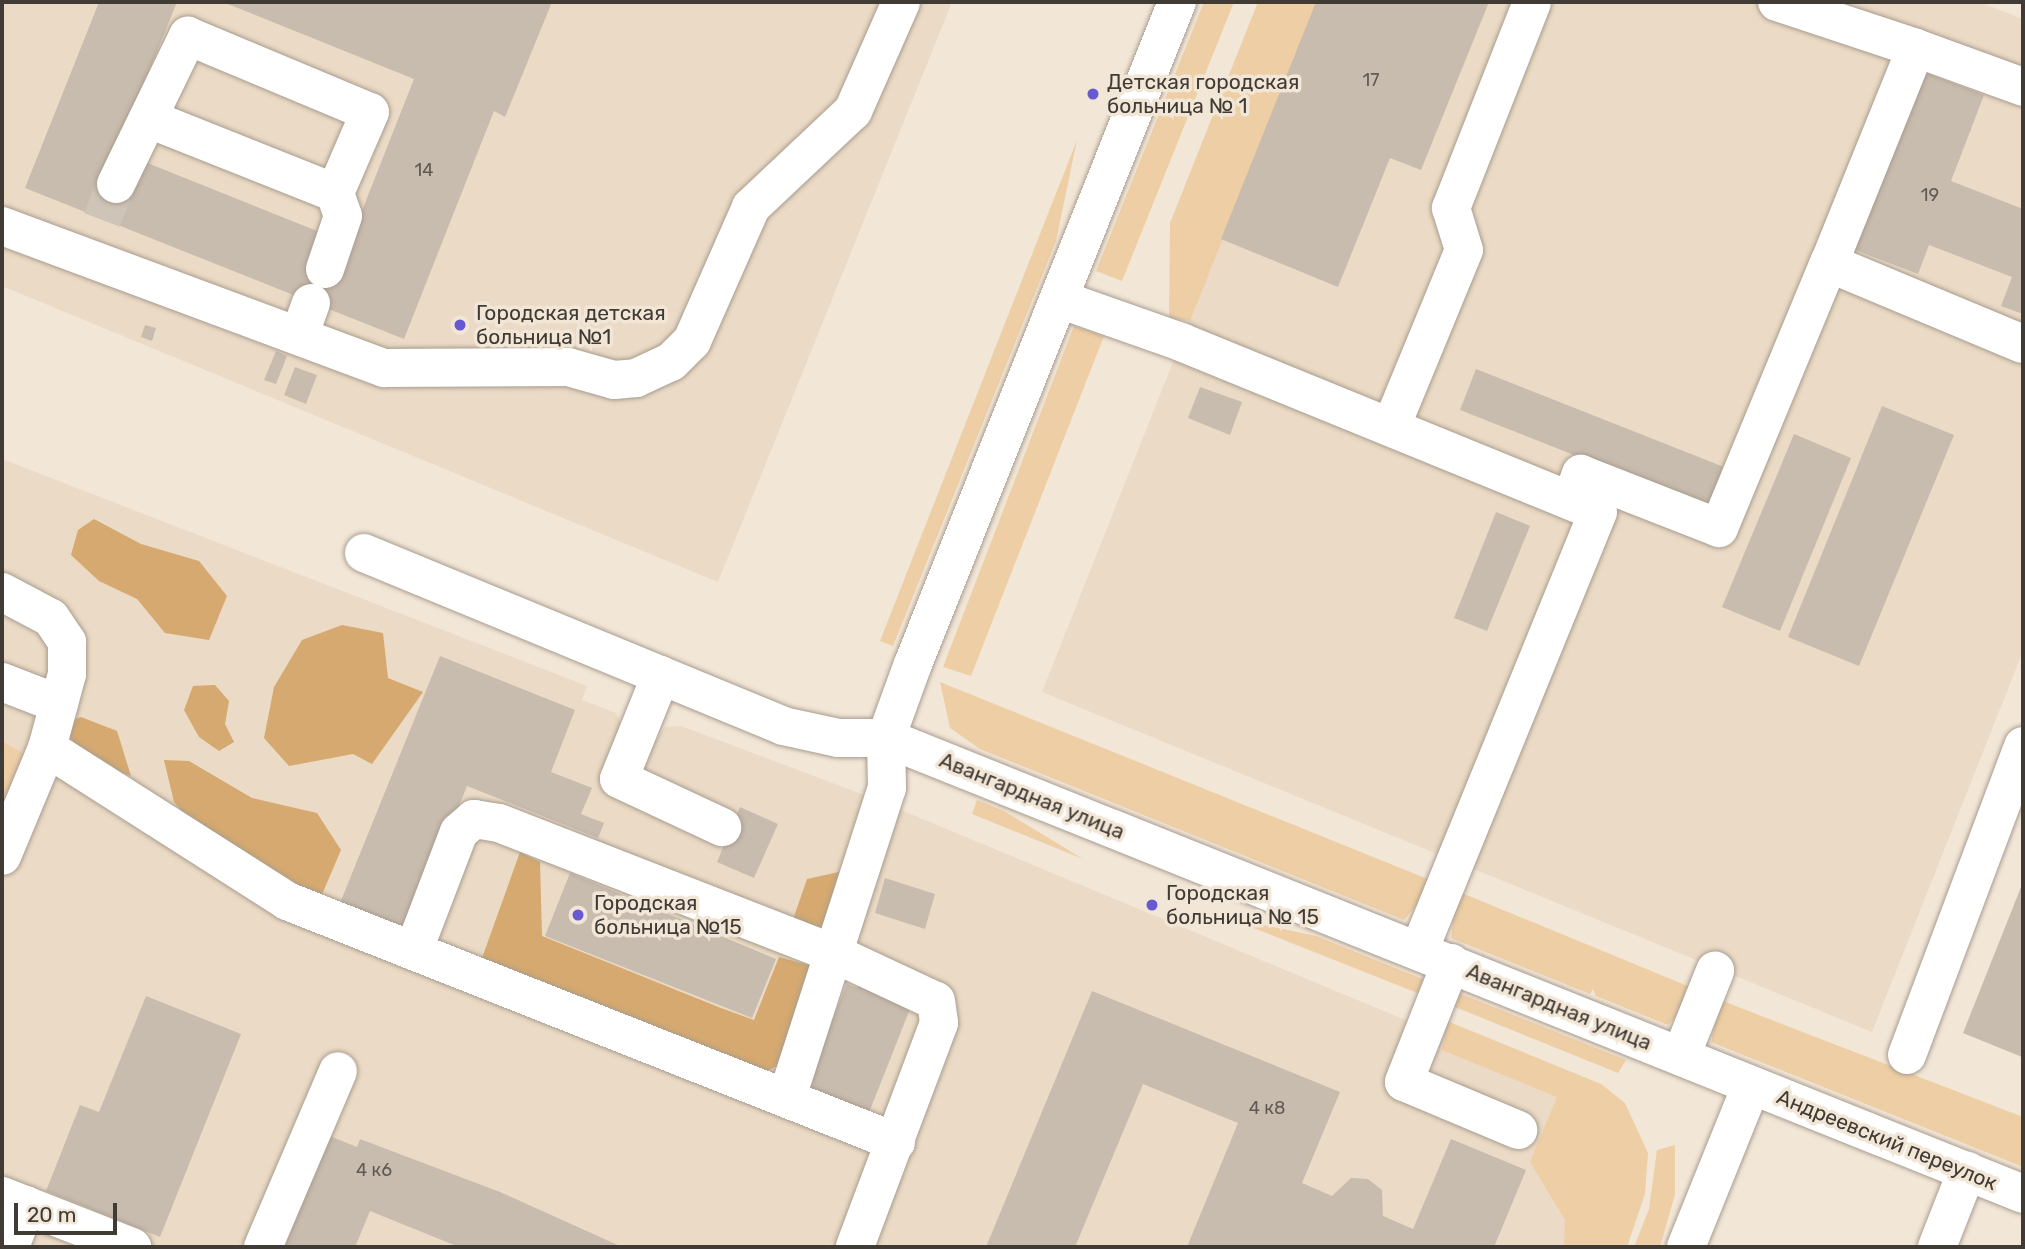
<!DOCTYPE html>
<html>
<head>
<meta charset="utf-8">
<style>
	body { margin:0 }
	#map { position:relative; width:2025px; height:1249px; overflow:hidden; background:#f2e6d7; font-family:Rubik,sans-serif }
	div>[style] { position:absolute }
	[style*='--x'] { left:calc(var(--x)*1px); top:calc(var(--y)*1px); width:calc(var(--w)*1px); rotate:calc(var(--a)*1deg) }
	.built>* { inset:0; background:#ebdac5 }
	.green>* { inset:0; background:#eecea5 }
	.forest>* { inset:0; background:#d5a96f }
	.building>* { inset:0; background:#c8bcae }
	.minor-tunnel>* { height:38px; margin-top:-19px; transform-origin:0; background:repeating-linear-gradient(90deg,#cec4b7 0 38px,transparent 0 57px) }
	.roads { filter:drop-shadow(0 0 2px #a89d8f) drop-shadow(0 0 2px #a89d8f) }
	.minor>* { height:38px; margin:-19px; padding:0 19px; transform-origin:19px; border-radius:19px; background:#fff }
	.dots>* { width:19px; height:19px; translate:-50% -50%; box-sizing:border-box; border:4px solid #f2e6d7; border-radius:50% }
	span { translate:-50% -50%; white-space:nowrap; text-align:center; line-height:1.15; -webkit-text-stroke:7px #f2e6d7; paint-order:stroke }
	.number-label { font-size:18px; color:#625b53 }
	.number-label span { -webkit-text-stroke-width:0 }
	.poi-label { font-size:21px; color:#403b35 }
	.left { translate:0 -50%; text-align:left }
	.street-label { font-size:21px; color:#403b35 }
	.frame { position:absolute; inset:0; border:4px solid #403b35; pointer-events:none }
	.scale { position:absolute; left:14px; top:1203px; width:103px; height:32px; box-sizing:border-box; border:4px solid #403b35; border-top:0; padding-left:9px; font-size:21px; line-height:24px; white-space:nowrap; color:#403b35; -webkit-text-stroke:5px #f2e6d7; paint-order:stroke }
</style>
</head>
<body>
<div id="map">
	<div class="built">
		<div style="clip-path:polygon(2px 2px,952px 2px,718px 582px,2px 286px)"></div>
		<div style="clip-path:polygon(1316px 2px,1979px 2px,2023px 19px,2023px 651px,1872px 1032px,1042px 692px)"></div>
		<div style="clip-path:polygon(2px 459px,587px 686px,582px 700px,616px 713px,623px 728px,656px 740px,665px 727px,681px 726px,867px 796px,1600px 1101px,1605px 1247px,2px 1247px)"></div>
	</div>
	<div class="green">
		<div style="clip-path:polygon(1204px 2px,1234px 2px,1122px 281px,1096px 271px)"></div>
		<div style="clip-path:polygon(1258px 2px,1317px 2px,1190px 321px,1169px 318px,1170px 223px)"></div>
		<div style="clip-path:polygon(1077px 140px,1056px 241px,893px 646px,880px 641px)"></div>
		<div style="clip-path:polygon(1074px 326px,1104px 336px,971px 676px,943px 667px)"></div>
		<div style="clip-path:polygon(940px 682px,1435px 882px,1434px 885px,1404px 920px,980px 749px,950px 728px)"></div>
		<div style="clip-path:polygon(2px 741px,24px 754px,2px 812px)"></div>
		<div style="clip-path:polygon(977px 800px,1004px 811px,1083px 859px,972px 814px)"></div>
		<div style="clip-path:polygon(1457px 891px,1695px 989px,1691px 999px,1668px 1025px,1596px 996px,1593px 989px,1590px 994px,1451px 938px)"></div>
		<div style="clip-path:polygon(1226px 917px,1316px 936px,1430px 982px,1425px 996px)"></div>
		<div style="clip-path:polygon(1456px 992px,1626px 1060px,1618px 1073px,1450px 1005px)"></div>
		<div style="clip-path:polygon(1720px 1000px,2023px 1117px,2023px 1167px,1711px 1042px)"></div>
		<div style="clip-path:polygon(1447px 1021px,1601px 1084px,1625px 1103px,1648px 1153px,1645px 1194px,1627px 1247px,1564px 1247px,1565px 1220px,1530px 1162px,1557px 1097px,1442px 1050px)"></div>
		<div style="clip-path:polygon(1675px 1145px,1675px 1194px,1660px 1247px,1634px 1247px,1649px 1209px,1657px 1150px)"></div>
	</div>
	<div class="forest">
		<div style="clip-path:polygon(94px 519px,141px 544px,199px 561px,227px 596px,209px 640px,165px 633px,137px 599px,99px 581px,71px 555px,78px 530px)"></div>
		<div style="clip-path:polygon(342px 625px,383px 633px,388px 678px,423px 692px,372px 764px,353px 754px,289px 766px,264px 738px,274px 687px,302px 640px)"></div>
		<div style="clip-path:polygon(215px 685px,229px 701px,225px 724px,234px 742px,219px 751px,199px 737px,184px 710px,193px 686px)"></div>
		<div style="clip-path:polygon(81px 717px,117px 731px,131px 776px,88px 761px,69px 736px,67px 722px)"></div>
		<div style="clip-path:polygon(164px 760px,189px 761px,252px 798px,317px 813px,341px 850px,320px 899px,205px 838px,174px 802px)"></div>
		<div style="clip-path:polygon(520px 852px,540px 862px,542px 936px,721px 1008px,754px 1020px,779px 957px,815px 967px,787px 1061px,765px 1072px,482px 958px)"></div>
		<div style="clip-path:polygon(848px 870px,832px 915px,820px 927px,790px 928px,807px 879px)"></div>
	</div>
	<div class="building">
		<div style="clip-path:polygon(99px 2px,177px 2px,105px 180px,140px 160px,327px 235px,337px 274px,414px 79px,223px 2px,552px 2px,505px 117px,494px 111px,404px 339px,25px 188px)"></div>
		<div style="clip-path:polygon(1316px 2px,1489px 2px,1421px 170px,1390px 158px,1338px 287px,1221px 239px)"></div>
		<div style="clip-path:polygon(1921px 71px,1984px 95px,1951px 181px,2023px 209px,2023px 314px,2001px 306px,2012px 277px,1929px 245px,1918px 274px,1853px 249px)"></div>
		<div style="clip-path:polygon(145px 325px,156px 328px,152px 341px,141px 337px)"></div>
		<div style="clip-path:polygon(276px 351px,287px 356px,276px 384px,264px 380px)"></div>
		<div style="clip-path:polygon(295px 367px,317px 375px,306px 404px,284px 395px)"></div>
		<div style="clip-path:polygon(1476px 369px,1724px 467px,1708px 508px,1460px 410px)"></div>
		<div style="clip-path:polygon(1200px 387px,1242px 402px,1230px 435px,1188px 418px)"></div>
		<div style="clip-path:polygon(1882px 406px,1954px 435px,1859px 666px,1788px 637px)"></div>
		<div style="clip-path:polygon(1794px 434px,1851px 458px,1780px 631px,1722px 607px)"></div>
		<div style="clip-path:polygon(1496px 512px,1530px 526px,1487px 631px,1454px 618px)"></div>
		<div style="clip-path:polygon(440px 656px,575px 710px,551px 772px,592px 788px,581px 814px,604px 823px,598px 838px,467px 786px,407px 935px,338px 908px)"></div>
		<div style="clip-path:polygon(740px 807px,778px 824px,754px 878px,717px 862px)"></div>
		<div style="clip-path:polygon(570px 873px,776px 959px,752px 1018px,545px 936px)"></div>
		<div style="clip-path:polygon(885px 878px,935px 894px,925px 929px,875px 913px)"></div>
		<div style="clip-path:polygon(2023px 882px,2023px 1055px,2022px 1057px,1963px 1033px)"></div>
		<div style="clip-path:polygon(860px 983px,910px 1009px,868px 1115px,804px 1089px,847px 984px,857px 988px)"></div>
		<div style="clip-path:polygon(1092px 991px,1340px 1092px,1302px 1183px,1332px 1196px,1351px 1178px,1368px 1179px,1382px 1190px,1383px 1216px,1413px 1229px,1451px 1139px,1526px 1170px,1494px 1247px,1187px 1247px,1238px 1123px,1143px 1084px,1075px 1247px,986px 1247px)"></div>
		<div style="clip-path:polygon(146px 996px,241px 1034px,160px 1237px,46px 1191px,80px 1105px,99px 1112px)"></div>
		<div style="clip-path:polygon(327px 1135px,357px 1147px,360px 1139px,500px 1192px,622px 1247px,459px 1247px,370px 1211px,355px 1247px,285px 1247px)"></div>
	</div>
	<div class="minor-tunnel">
		<div style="--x:102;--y:220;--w:39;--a:-69"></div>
	</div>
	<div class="roads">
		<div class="minor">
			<div style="--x:1777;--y:2;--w:146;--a:18.3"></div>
			<div style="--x:1916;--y:48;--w:232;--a:112"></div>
			<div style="--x:1829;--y:263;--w:210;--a:22.7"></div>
			<div style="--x:1916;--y:48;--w:114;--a:20"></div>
			<div style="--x:152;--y:120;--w:197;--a:21.7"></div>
			<div style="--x:116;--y:184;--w:165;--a:-64.1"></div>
			<div style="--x:188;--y:36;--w:197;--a:22.7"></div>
			<div style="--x:370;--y:112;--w:88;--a:113.4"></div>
			<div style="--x:335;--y:193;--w:24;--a:71"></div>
			<div style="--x:343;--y:216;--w:56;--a:108.8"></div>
			<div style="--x:2;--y:226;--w:408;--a:20.4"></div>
			<div style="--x:384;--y:368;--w:184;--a:-0.3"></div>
			<div style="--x:568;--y:367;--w:48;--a:15.8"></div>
			<div style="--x:614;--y:380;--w:22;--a:-5"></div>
			<div style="--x:636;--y:378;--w:38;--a:-25"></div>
			<div style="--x:671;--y:362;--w:30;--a:-45"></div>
			<div style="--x:692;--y:341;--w:146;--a:-66.2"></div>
			<div style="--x:751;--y:207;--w:140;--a:-43.3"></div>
			<div style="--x:853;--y:111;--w:119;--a:-66.2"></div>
			<div style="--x:1059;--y:299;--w:129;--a:19.4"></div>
			<div style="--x:1181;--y:342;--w:450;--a:22.2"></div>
			<div style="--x:1598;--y:512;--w:474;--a:112.2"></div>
			<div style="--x:299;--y:336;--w:35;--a:-70"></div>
			<div style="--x:1391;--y:427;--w:191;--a:-67.6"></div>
			<div style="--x:1464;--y:250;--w:44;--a:-107.2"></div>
			<div style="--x:1451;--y:208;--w:221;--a:-68.5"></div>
			<div style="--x:1571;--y:501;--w:29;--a:-70"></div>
			<div style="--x:1581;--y:474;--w:148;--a:21.4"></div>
			<div style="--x:1719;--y:528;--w:287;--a:-67.5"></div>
			<div style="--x:364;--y:553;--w:453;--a:22.4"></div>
			<div style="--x:783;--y:726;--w:56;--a:12.3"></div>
			<div style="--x:838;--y:738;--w:48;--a:0"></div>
			<div style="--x:886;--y:738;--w:1225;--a:21.85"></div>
			<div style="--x:2;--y:592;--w:55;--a:28"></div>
			<div style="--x:51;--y:618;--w:29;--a:56"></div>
			<div style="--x:67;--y:642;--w:32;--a:90"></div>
			<div style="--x:67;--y:674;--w:77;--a:105.1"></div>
			<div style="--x:47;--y:748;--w:117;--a:112.6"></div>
			<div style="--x:661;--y:675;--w:112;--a:112"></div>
			<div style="--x:619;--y:779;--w:114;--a:25"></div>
			<div style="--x:2;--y:682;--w:61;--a:21.1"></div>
			<div style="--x:47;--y:748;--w:285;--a:32.5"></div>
			<div style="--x:287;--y:901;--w:655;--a:21.59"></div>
			<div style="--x:415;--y:947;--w:123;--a:-69.1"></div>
			<div style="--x:459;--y:832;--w:20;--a:-41"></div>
			<div style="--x:474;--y:819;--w:25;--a:9"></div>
			<div style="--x:499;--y:823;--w:361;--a:21.3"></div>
			<div style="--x:835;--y:954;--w:111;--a:25"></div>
			<div style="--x:936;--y:1001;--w:22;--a:82"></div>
			<div style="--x:939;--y:1023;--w:239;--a:110.6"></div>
			<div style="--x:1451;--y:963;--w:128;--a:111.6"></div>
			<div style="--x:1404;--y:1082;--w:124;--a:22.8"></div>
			<div style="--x:1907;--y:1055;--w:330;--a:-69.4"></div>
			<div style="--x:1681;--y:1056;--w:92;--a:-68.2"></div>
			<div style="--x:788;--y:1094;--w:322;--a:-72.1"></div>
			<div style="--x:887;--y:788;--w:50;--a:-91.1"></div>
			<div style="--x:886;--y:738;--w:79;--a:-70"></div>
			<div style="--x:913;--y:664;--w:713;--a:-68.26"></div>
			<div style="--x:2;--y:1196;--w:140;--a:21.4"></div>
			<div style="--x:10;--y:1247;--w:45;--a:-69.1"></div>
			<div style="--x:263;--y:1247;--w:191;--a:-66.9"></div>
			<div style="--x:1686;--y:1247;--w:174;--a:-68"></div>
			<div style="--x:1937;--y:1247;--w:82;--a:-68.5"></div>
		</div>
	</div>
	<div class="dots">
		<div style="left:1093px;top:94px;background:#6659d2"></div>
		<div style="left:460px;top:325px;background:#6659d2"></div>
		<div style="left:1152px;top:905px;background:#6659d2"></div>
		<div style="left:578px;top:915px;background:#6659d2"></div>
	</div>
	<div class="number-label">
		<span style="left:1371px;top:80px">17</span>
		<span style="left:424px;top:170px">14</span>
		<span style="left:1930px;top:195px">19</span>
		<span style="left:1267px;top:1108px">4 к8</span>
		<span style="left:374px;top:1170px">4 к6</span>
	</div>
	<div class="poi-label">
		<span class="left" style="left:1107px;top:94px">Детская городская<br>больница № 1</span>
		<span class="left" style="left:476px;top:325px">Городская детская<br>больница №1</span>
		<span class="left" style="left:1166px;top:905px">Городская<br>больница № 15</span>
		<span class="left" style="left:594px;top:915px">Городская<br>больница №15</span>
	</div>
	<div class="street-label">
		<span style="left:1032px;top:796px;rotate:22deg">Авангардная улица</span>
		<span style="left:1559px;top:1007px;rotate:22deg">Авангардная улица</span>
		<span style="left:1887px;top:1140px;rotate:22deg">Андреевский переулок</span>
	</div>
	<div class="frame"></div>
	<div class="scale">20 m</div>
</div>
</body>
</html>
